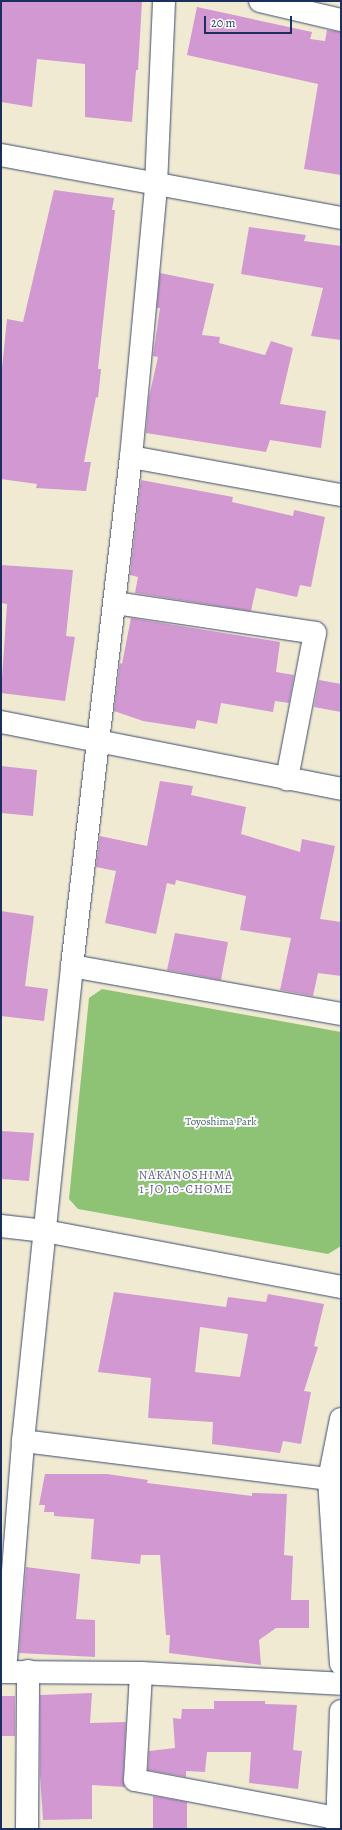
<!DOCTYPE html>
<html>
<head>
<meta charset="utf-8">
<style>
	body { margin:0 }
	#map { position:relative; width:342px; height:1830px; overflow:hidden; background:#f0ead2; font-family:Alegreya,serif }
	div>[style] { position:absolute }
	[style*='--x'] { left:calc(var(--x)*1px); top:calc(var(--y)*1px); width:calc(var(--w)*1px); rotate:calc(var(--a)*1deg) }
	.green>* { inset:0; background:#8ec375 }
	.building>* { inset:0; background:#d198d2 }
	.roads { filter:drop-shadow(0 0 1px #3b4b6f) drop-shadow(0 0 1px #3b4b6f) }
	.minor>* { height:22px; margin:-11px; padding:0 11px; transform-origin:11px; border-radius:11px; background:#fff }
	span { translate:-50% -50%; white-space:nowrap; text-align:center; line-height:1.15; -webkit-text-stroke:3.5px #fff; paint-order:stroke }
	.park-label { font-size:11px; color:#436366 }
	.neighbourhood-label { font-size:12px; color:#5b5487; letter-spacing:1px }
	.frame { position:absolute; inset:0; border:2px solid #1b2f5e; pointer-events:none }
	.scale { position:absolute; left:204px; top:16px; width:88px; height:18px; box-sizing:border-box; border:2px solid #1b2f5e; border-top:0; padding-left:5px; font-size:12px; line-height:14px; white-space:nowrap; color:#1b2f5e; -webkit-text-stroke:3px #fff; paint-order:stroke }
</style>
</head>
<body>
<div id="map">
	<div class="green">
		<div style="clip-path:polygon(102px 989px,341px 1032px,341px 1246px,328px 1254px,78px 1209px,69px 1199px,89px 998px)"></div>
	</div>
	<div class="building">
		<div style="clip-path:polygon(1px 1px,142px 1px,138px 70px,136px 70px,132px 122px,85px 117px,85px 64px,37px 59px,32px 107px,1px 102px)"></div>
		<div style="clip-path:polygon(197px 7px,312px 32px,310px 39px,325px 41px,327px 30px,341px 32px,341px 175px,304px 169px,318px 84px,187px 55px)"></div>
		<div style="clip-path:polygon(54px 190px,114px 198px,112px 210px,115px 210px,98px 369px,101px 369px,98px 398px,96px 397px,84px 462px,91px 462px,86px 491px,36px 488px,37px 484px,1px 479px,1px 378px,7px 319px,23px 322px)"></div>
		<div style="clip-path:polygon(249px 227px,306px 235px,304px 241px,341px 246px,341px 340px,311px 336px,323px 288px,241px 274px)"></div>
		<div style="clip-path:polygon(160px 273px,214px 284px,202px 335px,220px 337px,219px 343px,265px 355px,271px 341px,293px 348px,280px 404px,326px 411px,321px 448px,270px 440px,266px 452px,146px 433px,149px 397px,158px 357px,153px 356px,160px 308px,157px 308px)"></div>
		<div style="clip-path:polygon(141px 480px,233px 497px,232px 502px,293px 516px,294px 510px,325px 517px,311px 587px,300px 585px,297px 597px,256px 588px,251px 611px,135px 593px,138px 577px,130px 575px)"></div>
		<div style="clip-path:polygon(1px 565px,73px 570px,66px 636px,75px 637px,65px 701px,1px 693px,7px 604px,1px 603px)"></div>
		<div style="clip-path:polygon(131px 618px,280px 642px,276px 672px,294px 675px,289px 703px,275px 701px,273px 712px,221px 703px,217px 724px,197px 720px,195px 729px,143px 721px,114px 711px,120px 663px,122px 664px)"></div>
		<div style="clip-path:polygon(319px 680px,341px 684px,341px 712px,314px 707px)"></div>
		<div style="clip-path:polygon(1px 766px,37px 770px,33px 816px,1px 813px)"></div>
		<div style="clip-path:polygon(160px 781px,193px 786px,191px 795px,246px 807px,241px 834px,300px 852px,302px 839px,335px 846px,320px 919px,341px 922px,341px 976px,318px 973px,313px 996px,280px 990px,291px 938px,240px 930px,246px 896px,176px 880px,175px 885px,167px 883px,156px 934px,105px 923px,116px 871px,96px 867px,100px 836px,147px 846px)"></div>
		<div style="clip-path:polygon(1px 911px,34px 916px,25px 986px,48px 989px,44px 1021px,1px 1016px)"></div>
		<div style="clip-path:polygon(175px 933px,228px 942px,221px 980px,167px 970px)"></div>
		<div style="clip-path:polygon(1px 1131px,34px 1133px,29px 1181px,1px 1179px)"></div>
		<div style="clip-path:polygon(evenodd,114px 1292px,226px 1307px,228px 1297px,266px 1302px,268px 1294px,324px 1304px,314px 1346px,318px 1347px,304px 1391px,311px 1392px,301px 1444px,283px 1441px,280px 1453px,212px 1444px,213px 1422px,148px 1418px,151px 1378px,98px 1372px,114px 1292px,200px 1327px,248px 1334px,240px 1377px,195px 1372px,200px 1327px)"></div>
		<div style="clip-path:polygon(45px 1474px,107px 1474px,148px 1480px,147px 1483px,252px 1496px,252px 1493px,287px 1494px,284px 1555px,293px 1556px,291px 1600px,309px 1600px,309px 1628px,276px 1628px,259px 1640px,261px 1665px,169px 1653px,170px 1635px,166px 1635px,160px 1555px,141px 1555px,140px 1564px,91px 1559px,94px 1519px,54px 1516px,54px 1512px,44px 1512px,45px 1505px,39px 1505px)"></div>
		<div style="clip-path:polygon(26px 1567px,80px 1574px,76px 1619px,95px 1620px,95px 1657px,19px 1653px)"></div>
		<div style="clip-path:polygon(92px 1693px,90px 1723px,126px 1722px,123px 1779px,125px 1787px,92px 1785px,92px 1819px,43px 1820px,40px 1774px,40px 1695px)"></div>
		<div style="clip-path:polygon(1px 1696px,15px 1696px,15px 1736px,1px 1736px)"></div>
		<div style="clip-path:polygon(214px 1701px,265px 1701px,265px 1704px,297px 1705px,293px 1750px,302px 1751px,298px 1789px,249px 1783px,251px 1752px,207px 1752px,205px 1772px,186px 1771px,186px 1777px,148px 1770px,149px 1751px,175px 1748px,173px 1718px,181px 1719px,182px 1709px,214px 1709px)"></div>
		<div style="clip-path:polygon(153px 1796px,187px 1802px,187px 1829px,153px 1829px)"></div>
	</div>
	<div class="roads">
		<div class="minor">
			<div style="--x:260;--y:1;--w:83;--a:13.2"></div>
			<div style="--x:1;--y:155;--w:346;--a:10.5"></div>
			<div style="--x:131;--y:457;--w:213;--a:10.3"></div>
			<div style="--x:115;--y:603;--w:202;--a:8.5"></div>
			<div style="--x:315;--y:633;--w:149;--a:100.9"></div>
			<div style="--x:1;--y:722;--w:347;--a:11.1"></div>
			<div style="--x:72;--y:966;--w:273;--a:10.1"></div>
			<div style="--x:1;--y:1226;--w:44;--a:6.5"></div>
			<div style="--x:45;--y:1231;--w:301;--a:10.7"></div>
			<div style="--x:341;--y:1419;--w:61;--a:101.3"></div>
			<div style="--x:329;--y:1479;--w:185;--a:86.3"></div>
			<div style="--x:23;--y:1441;--w:308;--a:7.1"></div>
			<div style="--x:1;--y:1672;--w:140;--a:0.4"></div>
			<div style="--x:141;--y:1673;--w:200;--a:3.1"></div>
			<div style="--x:5;--y:1672;--w:232;--a:-85.5"></div>
			<div style="--x:23;--y:1441;--w:478;--a:-84.1"></div>
			<div style="--x:72;--y:966;--w:512;--a:-83.39"></div>
			<div style="--x:131;--y:457;--w:273;--a:-84.7"></div>
			<div style="--x:156;--y:185;--w:184;--a:-87.5"></div>
			<div style="--x:141;--y:1673;--w:107;--a:93.2"></div>
			<div style="--x:135;--y:1780;--w:205;--a:10.7"></div>
			<div style="--x:27;--y:1829;--w:158;--a:-89.6"></div>
			<div style="--x:337;--y:1829;--w:118;--a:-88.1"></div>
		</div>
	</div>
	<div class="park-label">
		<span style="left:221px;top:1122px">Toyoshima Park</span>
	</div>
	<div class="neighbourhood-label">
		<span style="left:186px;top:1183px">NAKANOSHIMA<br>1-JO 10-CHOME</span>
	</div>
	<div class="frame"></div>
	<div class="scale">20 m</div>
</div>
</body>
</html>
